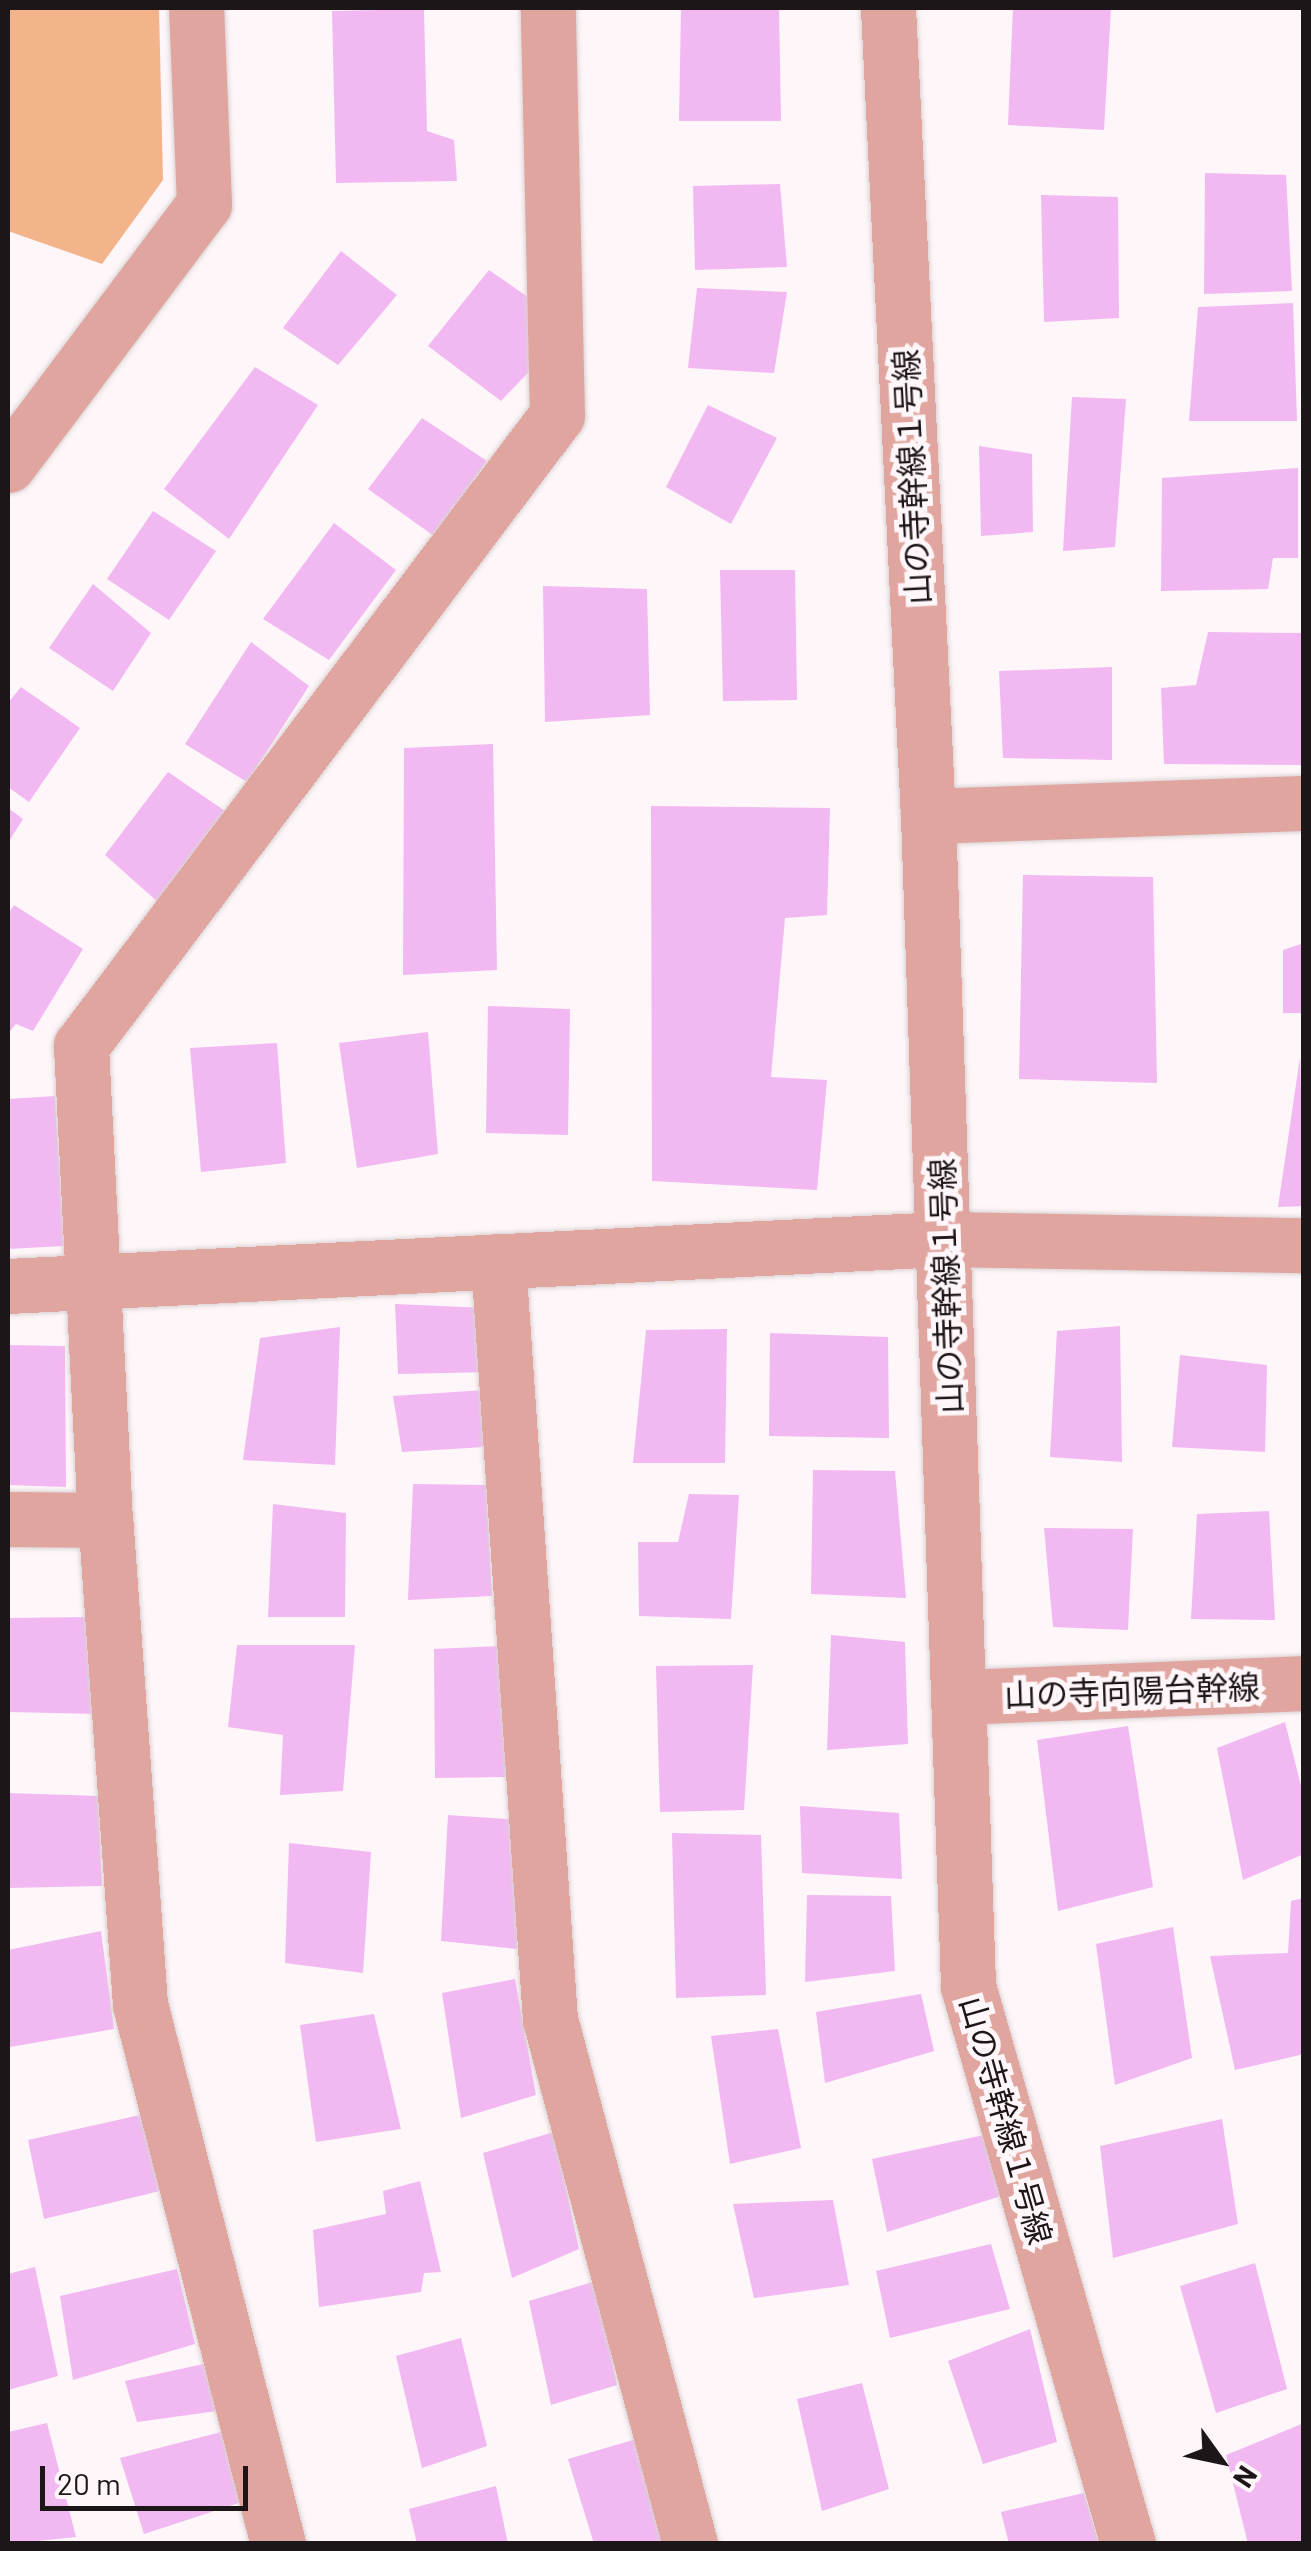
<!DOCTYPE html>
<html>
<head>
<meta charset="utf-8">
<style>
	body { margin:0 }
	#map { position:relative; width:1311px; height:2551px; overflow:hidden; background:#fef6f8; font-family:Barlow,"Noto Sans JP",sans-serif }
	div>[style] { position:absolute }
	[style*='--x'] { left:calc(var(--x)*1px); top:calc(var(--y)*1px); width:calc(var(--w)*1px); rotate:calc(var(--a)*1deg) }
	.green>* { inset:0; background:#f4b48b }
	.building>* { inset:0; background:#f2b8f2 }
	.roads { filter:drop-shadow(0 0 2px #dad2d4) drop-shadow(0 0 2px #dad2d4) }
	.minor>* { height:55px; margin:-27.5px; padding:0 27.5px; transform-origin:27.5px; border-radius:27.5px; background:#e1a59f }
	span { translate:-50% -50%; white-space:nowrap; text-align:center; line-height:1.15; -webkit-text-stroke:10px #fef6f8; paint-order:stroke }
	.street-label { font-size:32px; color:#1d1618 }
	.frame { position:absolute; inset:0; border:10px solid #1d1618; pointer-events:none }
	.north { position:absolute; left:1171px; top:2411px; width:100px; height:100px; -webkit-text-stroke:8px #fef6f8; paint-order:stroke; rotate:123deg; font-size:28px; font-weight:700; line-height:40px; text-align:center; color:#1d1618 }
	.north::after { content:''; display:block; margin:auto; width:35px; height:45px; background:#1d1618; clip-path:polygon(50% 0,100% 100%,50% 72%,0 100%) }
	.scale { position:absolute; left:40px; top:2466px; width:208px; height:45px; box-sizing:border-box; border:5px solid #1d1618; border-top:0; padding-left:12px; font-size:30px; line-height:35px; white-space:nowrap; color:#1d1618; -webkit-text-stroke:8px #fef6f8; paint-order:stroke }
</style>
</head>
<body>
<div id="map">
	<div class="green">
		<div style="clip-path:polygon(8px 8px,159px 8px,163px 180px,102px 264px,8px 231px)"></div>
	</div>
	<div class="building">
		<div style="clip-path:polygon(681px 8px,779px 8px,781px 121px,679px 121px)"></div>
		<div style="clip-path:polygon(1013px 8px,1111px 8px,1104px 130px,1008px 125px)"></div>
		<div style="clip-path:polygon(424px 9px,427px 131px,454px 140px,457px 181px,336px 183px,332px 11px)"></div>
		<div style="clip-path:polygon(1205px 173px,1286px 175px,1292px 291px,1204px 294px)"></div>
		<div style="clip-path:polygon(780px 184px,787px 267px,695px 270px,693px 186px)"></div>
		<div style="clip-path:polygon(1041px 195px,1118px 197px,1119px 318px,1044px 322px)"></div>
		<div style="clip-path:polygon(341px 251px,397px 295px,338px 365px,283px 328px)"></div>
		<div style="clip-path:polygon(489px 270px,538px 304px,544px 356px,501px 401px,428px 346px)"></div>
		<div style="clip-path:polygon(697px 288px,787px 292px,774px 373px,688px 368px)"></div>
		<div style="clip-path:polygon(1293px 303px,1297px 421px,1189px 421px,1198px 307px)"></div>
		<div style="clip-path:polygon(255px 367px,318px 405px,229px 539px,164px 489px)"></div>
		<div style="clip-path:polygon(1072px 397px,1126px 399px,1115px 547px,1063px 551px)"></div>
		<div style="clip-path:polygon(708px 405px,777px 438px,731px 524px,666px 487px)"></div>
		<div style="clip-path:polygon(422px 418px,487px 461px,434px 536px,368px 489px)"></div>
		<div style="clip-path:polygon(979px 446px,1032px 454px,1033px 532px,981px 536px)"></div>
		<div style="clip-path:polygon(1298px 468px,1298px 558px,1273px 558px,1268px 589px,1161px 591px,1162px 478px)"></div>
		<div style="clip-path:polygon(153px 511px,216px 551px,169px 620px,107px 579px)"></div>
		<div style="clip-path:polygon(334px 523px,396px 570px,329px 660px,263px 619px)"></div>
		<div style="clip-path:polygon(720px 570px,795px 570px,797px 700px,723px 701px)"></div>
		<div style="clip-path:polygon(93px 584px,151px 633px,113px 691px,49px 648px)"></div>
		<div style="clip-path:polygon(543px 586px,647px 589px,650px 715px,545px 722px)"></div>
		<div style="clip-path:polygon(1208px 632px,1304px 633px,1304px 765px,1164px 764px,1161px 688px,1196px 685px)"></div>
		<div style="clip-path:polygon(251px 642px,309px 686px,247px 782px,185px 744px)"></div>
		<div style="clip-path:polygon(1112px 667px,1112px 760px,1003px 758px,999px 671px)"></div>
		<div style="clip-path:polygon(21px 687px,80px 728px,29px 802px,8px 787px,8px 703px)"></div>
		<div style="clip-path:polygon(493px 744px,497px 970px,403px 975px,404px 748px)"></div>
		<div style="clip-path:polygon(168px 772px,225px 811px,159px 903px,105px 855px)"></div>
		<div style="clip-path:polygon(651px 806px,830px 808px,827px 915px,785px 918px,771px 1077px,827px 1080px,817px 1190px,652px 1181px)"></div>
		<div style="clip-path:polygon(8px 808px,23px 819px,8px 843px)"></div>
		<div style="clip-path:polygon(1023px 875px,1153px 877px,1157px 1083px,1019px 1079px)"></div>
		<div style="clip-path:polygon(14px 905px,83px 949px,33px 1031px,16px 1024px,8px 1033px,8px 914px)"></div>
		<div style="clip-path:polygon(1304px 943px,1304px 1013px,1283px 1013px,1283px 950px)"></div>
		<div style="clip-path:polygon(488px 1006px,570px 1009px,568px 1135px,486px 1133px)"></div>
		<div style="clip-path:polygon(428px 1032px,438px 1154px,357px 1168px,339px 1043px)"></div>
		<div style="clip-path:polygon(277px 1043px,286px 1163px,201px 1172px,190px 1048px)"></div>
		<div style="clip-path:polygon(1300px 1057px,1304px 1206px,1278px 1207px)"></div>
		<div style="clip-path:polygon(55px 1096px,64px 1246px,8px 1249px,8px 1099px)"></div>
		<div style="clip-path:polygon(395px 1304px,486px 1308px,492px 1372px,398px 1374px)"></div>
		<div style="clip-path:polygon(1120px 1326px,1122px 1462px,1050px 1457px,1057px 1331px)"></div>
		<div style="clip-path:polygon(340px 1327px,335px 1465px,243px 1460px,260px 1338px)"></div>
		<div style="clip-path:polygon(727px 1329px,725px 1463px,633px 1463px,646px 1330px)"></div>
		<div style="clip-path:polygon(770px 1333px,888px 1337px,889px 1438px,769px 1436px)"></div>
		<div style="clip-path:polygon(8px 1345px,65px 1346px,66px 1487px,8px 1485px)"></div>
		<div style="clip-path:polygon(1180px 1355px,1267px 1365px,1265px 1452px,1172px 1447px)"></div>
		<div style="clip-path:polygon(485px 1390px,485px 1447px,402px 1452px,393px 1396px)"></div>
		<div style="clip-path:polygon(813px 1470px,895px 1471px,906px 1598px,811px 1594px)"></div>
		<div style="clip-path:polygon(413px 1484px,486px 1485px,492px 1596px,408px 1600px)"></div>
		<div style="clip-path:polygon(689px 1494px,739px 1495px,731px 1619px,639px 1616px,638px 1542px,678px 1542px)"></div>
		<div style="clip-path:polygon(273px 1504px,346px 1513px,345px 1617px,268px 1617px)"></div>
		<div style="clip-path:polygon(1269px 1511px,1275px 1620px,1191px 1619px,1197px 1514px)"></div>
		<div style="clip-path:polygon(1044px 1528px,1133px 1529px,1128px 1630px,1053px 1627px)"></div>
		<div style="clip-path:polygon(88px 1617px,100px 1714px,8px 1712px,8px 1618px)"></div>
		<div style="clip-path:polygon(831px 1635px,905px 1642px,908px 1744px,827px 1750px)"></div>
		<div style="clip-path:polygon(237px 1645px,355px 1645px,343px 1791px,280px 1795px,283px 1735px,228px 1727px)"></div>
		<div style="clip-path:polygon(500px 1646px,507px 1777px,435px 1778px,434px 1649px)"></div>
		<div style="clip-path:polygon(753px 1665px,744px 1810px,660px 1812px,656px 1666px)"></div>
		<div style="clip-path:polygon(1285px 1722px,1304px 1798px,1304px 1854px,1243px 1880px,1217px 1748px)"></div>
		<div style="clip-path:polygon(1128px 1726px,1153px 1887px,1058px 1911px,1037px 1740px)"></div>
		<div style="clip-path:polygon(8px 1793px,98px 1796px,102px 1886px,8px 1888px)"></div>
		<div style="clip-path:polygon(800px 1806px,899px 1813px,902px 1879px,802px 1873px)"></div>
		<div style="clip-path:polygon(448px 1815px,521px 1820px,517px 1949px,441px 1941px)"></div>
		<div style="clip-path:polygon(672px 1833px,761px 1835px,766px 1995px,676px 1998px)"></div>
		<div style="clip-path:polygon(289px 1843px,371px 1852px,363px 1973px,285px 1963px)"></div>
		<div style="clip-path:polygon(807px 1895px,891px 1896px,895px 1971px,805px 1982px)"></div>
		<div style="clip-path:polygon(1304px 1898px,1304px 2054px,1235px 2070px,1210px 1956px,1288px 1953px,1291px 1901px)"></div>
		<div style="clip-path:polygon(1173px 1927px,1192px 2058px,1115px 2085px,1096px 1944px)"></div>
		<div style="clip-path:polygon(101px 1931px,114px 2029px,10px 2047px,8px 1950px)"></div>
		<div style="clip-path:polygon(515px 1979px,536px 2095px,461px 2118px,442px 1993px)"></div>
		<div style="clip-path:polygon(921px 1994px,934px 2051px,825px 2083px,816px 2012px)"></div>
		<div style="clip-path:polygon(374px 2014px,401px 2129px,316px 2142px,300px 2025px)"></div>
		<div style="clip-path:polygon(778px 2029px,801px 2148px,730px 2164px,711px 2036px)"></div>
		<div style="clip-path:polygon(149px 2113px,160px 2191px,44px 2219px,28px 2140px)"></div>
		<div style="clip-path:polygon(1222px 2119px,1238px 2224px,1113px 2258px,1100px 2146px)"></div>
		<div style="clip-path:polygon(554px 2132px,579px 2249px,512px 2278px,483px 2153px)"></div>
		<div style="clip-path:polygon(984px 2135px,1001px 2196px,887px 2232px,872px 2159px)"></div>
		<div style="clip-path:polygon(420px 2181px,441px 2272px,424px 2273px,421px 2292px,319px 2307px,313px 2230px,386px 2214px,383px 2191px)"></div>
		<div style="clip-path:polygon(833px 2200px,849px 2285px,754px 2298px,733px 2204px)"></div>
		<div style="clip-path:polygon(991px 2244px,1010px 2309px,890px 2338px,876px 2271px)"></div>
		<div style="clip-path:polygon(1255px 2263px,1287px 2389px,1216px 2413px,1180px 2286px)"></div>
		<div style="clip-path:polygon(35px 2267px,58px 2376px,8px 2390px,8px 2274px)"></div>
		<div style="clip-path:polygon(177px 2269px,195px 2344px,73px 2380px,60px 2296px)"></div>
		<div style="clip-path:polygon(596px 2281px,617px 2385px,551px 2405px,529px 2301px)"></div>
		<div style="clip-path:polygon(1030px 2329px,1057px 2442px,983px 2464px,948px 2361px)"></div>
		<div style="clip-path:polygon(461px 2338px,487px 2446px,422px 2468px,396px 2356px)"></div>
		<div style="clip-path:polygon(213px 2362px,217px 2411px,137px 2422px,125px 2381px)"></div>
		<div style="clip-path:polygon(862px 2383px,889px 2489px,822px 2511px,797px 2399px)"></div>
		<div style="clip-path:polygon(47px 2423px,76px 2537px,8px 2544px,8px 2432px)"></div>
		<div style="clip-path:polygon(1304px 2423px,1304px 2544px,1248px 2544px,1226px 2455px)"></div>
		<div style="clip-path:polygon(229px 2430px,245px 2501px,144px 2534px,120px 2458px)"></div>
		<div style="clip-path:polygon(640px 2438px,665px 2544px,594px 2544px,568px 2459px)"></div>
		<div style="clip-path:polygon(496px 2486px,508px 2544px,417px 2544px,409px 2509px)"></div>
		<div style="clip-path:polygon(1084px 2493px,1099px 2544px,1009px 2544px,1001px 2512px)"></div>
	</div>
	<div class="roads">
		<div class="minor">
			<div style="--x:888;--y:8;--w:809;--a:87.17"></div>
			<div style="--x:928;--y:816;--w:1171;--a:88.04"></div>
			<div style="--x:968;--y:1986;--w:580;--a:74"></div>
			<div style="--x:8;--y:465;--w:326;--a:-53.1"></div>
			<div style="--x:204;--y:204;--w:196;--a:-92.3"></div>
			<div style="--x:928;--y:816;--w:376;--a:-2"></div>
			<div style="--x:498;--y:1261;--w:760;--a:86.08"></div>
			<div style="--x:550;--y:2019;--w:543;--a:75.07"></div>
			<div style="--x:8;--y:1286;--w:936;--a:-2.88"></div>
			<div style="--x:943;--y:1239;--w:361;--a:1"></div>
			<div style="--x:8;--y:1519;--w:97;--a:0.6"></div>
			<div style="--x:960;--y:1697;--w:344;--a:-2.3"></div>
			<div style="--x:278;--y:2544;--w:557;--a:-104.34"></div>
			<div style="--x:140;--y:2004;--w:485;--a:-94.1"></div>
			<div style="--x:105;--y:1520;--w:475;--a:-92.9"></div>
			<div style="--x:81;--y:1046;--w:790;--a:-52.97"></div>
			<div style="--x:557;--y:415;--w:407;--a:-91.3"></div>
		</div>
	</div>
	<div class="street-label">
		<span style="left:911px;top:477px;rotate:-93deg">山の寺幹線１号線</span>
		<span style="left:945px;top:1286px;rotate:-92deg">山の寺幹線１号線</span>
		<span style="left:1132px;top:1690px;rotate:-2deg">山の寺向陽台幹線</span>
		<span style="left:1007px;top:2120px;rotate:74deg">山の寺幹線１号線</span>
	</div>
	<div class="frame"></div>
	<div class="north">N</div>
	<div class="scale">20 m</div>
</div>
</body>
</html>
